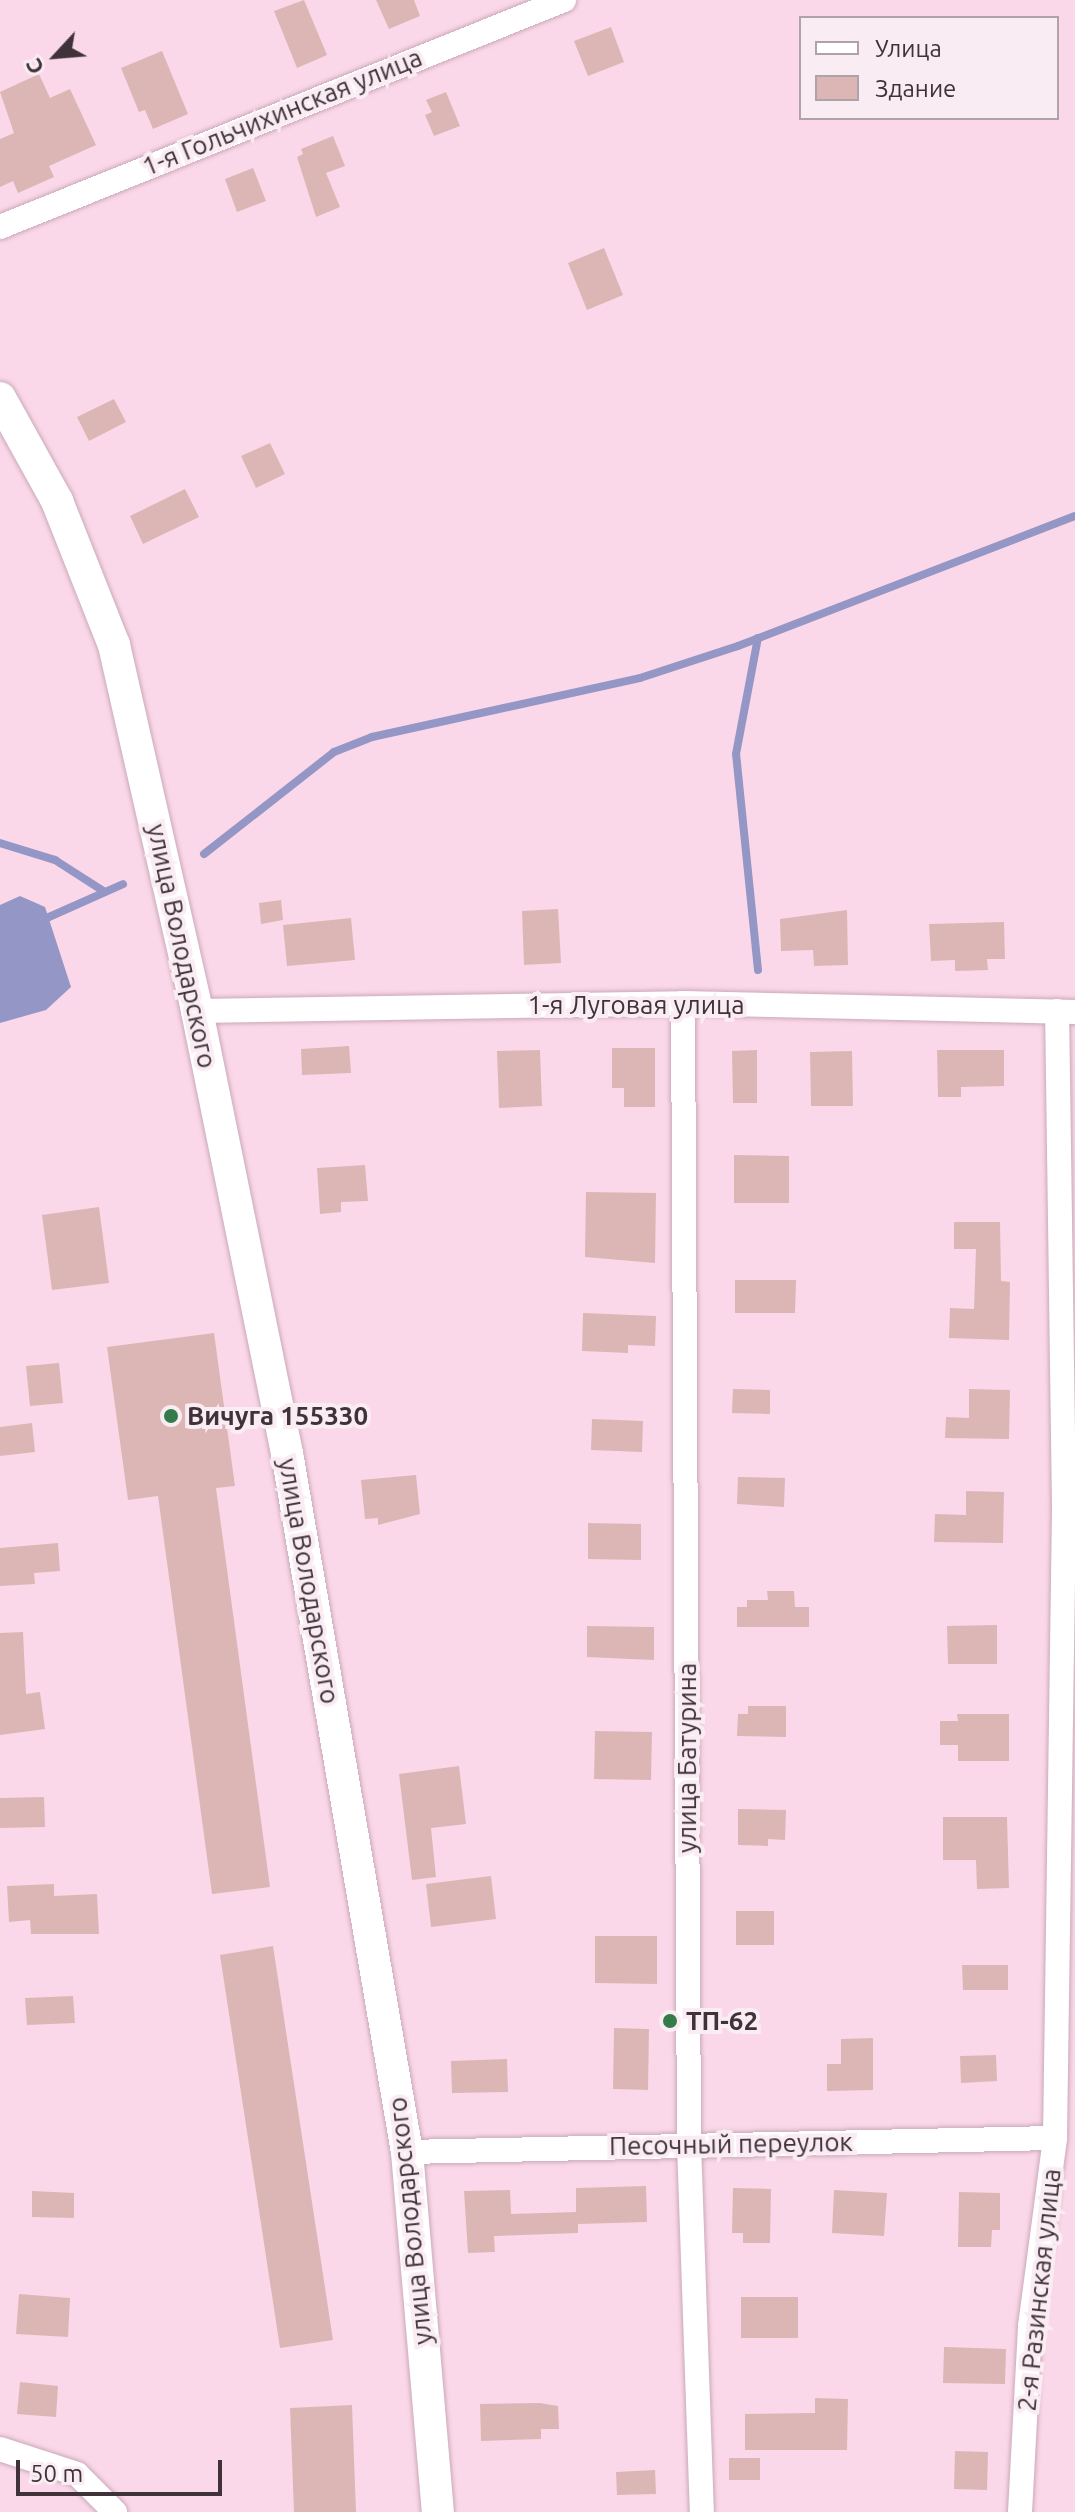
<!DOCTYPE html>
<html>
<head>
<meta charset="utf-8">
<style>
	body { margin:0 }
	#map { position:relative; width:1075px; height:2512px; overflow:hidden; background:#fbd8e9; font-family:Ubuntu,sans-serif }
	div>[style] { position:absolute }
	[style*='--x'] { left:calc(var(--x)*1px); top:calc(var(--y)*1px); width:calc(var(--w)*1px); rotate:calc(var(--a)*1deg) }
	.water>* { inset:0; background:#9497c5 }
	.stream>* { height:8px; margin:-4px; padding:0 4px; transform-origin:4px; border-radius:4px; background:#9497c5 }
	.building>* { inset:0; background:#dcb6b5 }
	.roads { filter:drop-shadow(0 0 2px #caa9b9) drop-shadow(0 0 2px #caa9b9) }
	.street>* { height:24px; margin:-12px; padding:0 12px; transform-origin:12px; border-radius:12px; background:#fff }
	.secondary>* { height:32px; margin:-16px; padding:0 16px; transform-origin:16px; border-radius:16px; background:#fff }
	.dots>* { width:22px; height:22px; translate:-50% -50%; box-sizing:border-box; border:4px solid #faecf3; border-radius:50% }
	span { translate:-50% -50%; white-space:nowrap; text-align:center; line-height:1.15; -webkit-text-stroke:8px #faecf3; paint-order:stroke }
	.street-label { font-size:26px; color:#403239 }
	.poi-label { font-size:26px; color:#403239; font-weight:700 }
	.left { translate:0 -50%; text-align:left }
	.legend { position:absolute; left:799px; top:16px; width:260px; height:104px; box-sizing:border-box; background:#faecf3; border:2px solid #b0a2a9; margin:0; padding:10px 14px; list-style:none; font-size:24px; color:#403239 }
	.legend li { display:flex; align-items:center; gap:16px; height:40px }
	.legend b { width:40px; border:2px solid #b0a2a9 }
	.north { position:absolute; left:16px; top:16px; width:80px; height:80px; -webkit-text-stroke:6px #faecf3; paint-order:stroke; rotate:244deg; font-size:22px; font-weight:700; line-height:32px; text-align:center; color:#403239 }
	.north::after { content:''; display:block; margin:auto; width:28px; height:36px; background:#403239; clip-path:polygon(50% 0,100% 100%,50% 72%,0 100%) }
	.scale { position:absolute; left:16px; top:2460px; width:206px; height:36px; box-sizing:border-box; border:4px solid #403239; border-top:0; padding-left:10px; font-size:24px; line-height:28px; white-space:nowrap; color:#403239; -webkit-text-stroke:6px #faecf3; paint-order:stroke }
</style>
</head>
<body>
<div id="map">
	<div class="water">
		<div style="clip-path:polygon(20px 896px,45px 907px,71px 987px,46px 1010px,0 1023px,0 905px)"></div>
	</div>
	<div class="stream">
		<div style="--x:0;--y:843;--w:58;--a:17.2"></div>
		<div style="--x:55;--y:860;--w:59;--a:32.6"></div>
		<div style="--x:204;--y:854;--w:165;--a:-38.1"></div>
		<div style="--x:334;--y:752;--w:41;--a:-21.5"></div>
		<div style="--x:372;--y:737;--w:274;--a:-12.4"></div>
		<div style="--x:640;--y:678;--w:103;--a:-18.1"></div>
		<div style="--x:738;--y:646;--w:361;--a:-21.1"></div>
		<div style="--x:49;--y:917;--w:81;--a:-24"></div>
		<div style="--x:758;--y:970;--w:217;--a:-95.8"></div>
		<div style="--x:736;--y:754;--w:118;--a:-79.3"></div>
	</div>
	<div class="building">
		<div style="clip-path:polygon(304px 0,327px 55px,297px 68px,274px 11px)"></div>
		<div style="clip-path:polygon(376px 0,414px 0,420px 16px,389px 29px)"></div>
		<div style="clip-path:polygon(611px 27px,624px 62px,588px 76px,574px 41px)"></div>
		<div style="clip-path:polygon(162px 51px,188px 114px,153px 129px,145px 110px,139px 112px,121px 68px)"></div>
		<div style="clip-path:polygon(39px 74px,50px 98px,70px 89px,96px 145px,49px 166px,54px 177px,18px 193px,13px 181px,0 187px,0 139px,14px 133px,0 92px)"></div>
		<div style="clip-path:polygon(446px 92px,460px 126px,434px 136px,425px 115px,432px 112px,426px 100px)"></div>
		<div style="clip-path:polygon(333px 136px,345px 166px,326px 173px,340px 207px,316px 217px,297px 157px,303px 154px,301px 149px)"></div>
		<div style="clip-path:polygon(253px 168px,266px 201px,237px 212px,225px 179px)"></div>
		<div style="clip-path:polygon(604px 248px,623px 295px,587px 310px,568px 263px)"></div>
		<div style="clip-path:polygon(114px 399px,126px 422px,89px 441px,77px 417px)"></div>
		<div style="clip-path:polygon(270px 443px,285px 474px,256px 488px,241px 456px)"></div>
		<div style="clip-path:polygon(185px 489px,199px 517px,143px 544px,130px 516px)"></div>
		<div style="clip-path:polygon(281px 900px,283px 920px,261px 924px,259px 903px)"></div>
		<div style="clip-path:polygon(558px 909px,561px 963px,524px 965px,522px 911px)"></div>
		<div style="clip-path:polygon(847px 910px,848px 965px,814px 966px,813px 950px,781px 951px,780px 919px)"></div>
		<div style="clip-path:polygon(351px 918px,355px 960px,287px 966px,283px 925px)"></div>
		<div style="clip-path:polygon(1004px 922px,1005px 959px,987px 959px,988px 970px,955px 971px,955px 960px,931px 961px,929px 924px)"></div>
		<div style="clip-path:polygon(349px 1046px,351px 1073px,302px 1075px,301px 1049px)"></div>
		<div style="clip-path:polygon(612px 1048px,655px 1048px,655px 1107px,624px 1107px,624px 1088px,612px 1088px)"></div>
		<div style="clip-path:polygon(540px 1050px,542px 1106px,499px 1108px,497px 1051px)"></div>
		<div style="clip-path:polygon(757px 1050px,757px 1103px,733px 1103px,732px 1051px)"></div>
		<div style="clip-path:polygon(937px 1050px,1004px 1050px,1004px 1086px,961px 1087px,961px 1097px,938px 1097px)"></div>
		<div style="clip-path:polygon(852px 1051px,853px 1106px,811px 1106px,810px 1052px)"></div>
		<div style="clip-path:polygon(734px 1155px,789px 1156px,789px 1203px,734px 1203px)"></div>
		<div style="clip-path:polygon(365px 1165px,368px 1201px,341px 1202px,341px 1212px,320px 1214px,317px 1168px)"></div>
		<div style="clip-path:polygon(586px 1192px,656px 1193px,655px 1263px,585px 1257px)"></div>
		<div style="clip-path:polygon(99px 1207px,109px 1283px,52px 1290px,42px 1215px)"></div>
		<div style="clip-path:polygon(954px 1222px,1000px 1222px,1001px 1281px,1010px 1282px,1009px 1340px,949px 1338px,950px 1308px,974px 1309px,976px 1249px,954px 1249px)"></div>
		<div style="clip-path:polygon(735px 1280px,796px 1280px,795px 1313px,735px 1313px)"></div>
		<div style="clip-path:polygon(583px 1313px,656px 1316px,655px 1346px,628px 1345px,628px 1353px,582px 1351px)"></div>
		<div style="clip-path:polygon(214px 1333px,235px 1486px,216px 1488px,270px 1887px,212px 1894px,158px 1496px,128px 1500px,107px 1347px)"></div>
		<div style="clip-path:polygon(59px 1363px,63px 1403px,30px 1406px,26px 1366px)"></div>
		<div style="clip-path:polygon(733px 1389px,770px 1390px,770px 1414px,732px 1413px)"></div>
		<div style="clip-path:polygon(969px 1389px,1010px 1390px,1009px 1439px,945px 1438px,946px 1417px,969px 1418px)"></div>
		<div style="clip-path:polygon(592px 1419px,643px 1421px,642px 1452px,591px 1450px)"></div>
		<div style="clip-path:polygon(32px 1423px,35px 1452px,0 1456px,0 1427px)"></div>
		<div style="clip-path:polygon(416px 1475px,420px 1514px,378px 1525px,378px 1518px,365px 1519px,361px 1480px)"></div>
		<div style="clip-path:polygon(738px 1477px,785px 1478px,784px 1507px,737px 1504px)"></div>
		<div style="clip-path:polygon(966px 1491px,1004px 1492px,1003px 1543px,934px 1542px,935px 1514px,966px 1515px)"></div>
		<div style="clip-path:polygon(588px 1523px,641px 1524px,641px 1560px,588px 1559px)"></div>
		<div style="clip-path:polygon(58px 1543px,60px 1571px,34px 1573px,35px 1584px,0 1586px,0 1548px)"></div>
		<div style="clip-path:polygon(767px 1591px,794px 1591px,795px 1607px,809px 1607px,809px 1627px,737px 1627px,737px 1607px,747px 1607px,747px 1600px,768px 1600px)"></div>
		<div style="clip-path:polygon(997px 1625px,997px 1664px,948px 1664px,947px 1626px)"></div>
		<div style="clip-path:polygon(587px 1626px,654px 1627px,654px 1660px,587px 1657px)"></div>
		<div style="clip-path:polygon(23px 1632px,26px 1694px,40px 1692px,45px 1729px,0 1735px,0 1633px)"></div>
		<div style="clip-path:polygon(748px 1706px,786px 1706px,786px 1737px,737px 1736px,738px 1714px,748px 1714px)"></div>
		<div style="clip-path:polygon(957px 1714px,1009px 1714px,1009px 1761px,958px 1761px,958px 1745px,940px 1745px,940px 1721px,958px 1721px)"></div>
		<div style="clip-path:polygon(595px 1731px,652px 1732px,651px 1780px,594px 1779px)"></div>
		<div style="clip-path:polygon(459px 1766px,466px 1824px,431px 1828px,436px 1877px,412px 1880px,399px 1774px)"></div>
		<div style="clip-path:polygon(44px 1797px,45px 1827px,0 1828px,0 1798px)"></div>
		<div style="clip-path:polygon(738px 1809px,786px 1810px,785px 1840px,768px 1839px,768px 1846px,738px 1845px)"></div>
		<div style="clip-path:polygon(943px 1817px,1007px 1817px,1009px 1888px,977px 1889px,976px 1860px,943px 1860px)"></div>
		<div style="clip-path:polygon(491px 1876px,496px 1919px,431px 1927px,426px 1884px)"></div>
		<div style="clip-path:polygon(54px 1884px,54px 1896px,97px 1894px,99px 1934px,31px 1934px,30px 1920px,9px 1922px,7px 1886px)"></div>
		<div style="clip-path:polygon(736px 1911px,774px 1911px,774px 1945px,736px 1945px)"></div>
		<div style="clip-path:polygon(595px 1936px,657px 1936px,657px 1984px,595px 1983px)"></div>
		<div style="clip-path:polygon(273px 1946px,333px 2340px,280px 2348px,220px 1955px)"></div>
		<div style="clip-path:polygon(962px 1965px,1008px 1965px,1008px 1990px,963px 1990px)"></div>
		<div style="clip-path:polygon(73px 1996px,75px 2023px,27px 2025px,25px 1998px)"></div>
		<div style="clip-path:polygon(614px 2028px,649px 2029px,648px 2090px,613px 2089px)"></div>
		<div style="clip-path:polygon(873px 2038px,873px 2090px,827px 2091px,827px 2064px,841px 2064px,841px 2039px)"></div>
		<div style="clip-path:polygon(996px 2055px,997px 2081px,961px 2083px,960px 2056px)"></div>
		<div style="clip-path:polygon(507px 2059px,508px 2092px,452px 2093px,451px 2061px)"></div>
		<div style="clip-path:polygon(646px 2186px,647px 2222px,578px 2224px,578px 2233px,494px 2236px,495px 2252px,468px 2253px,464px 2191px,510px 2190px,511px 2214px,576px 2212px,576px 2188px)"></div>
		<div style="clip-path:polygon(733px 2188px,771px 2189px,770px 2243px,743px 2243px,743px 2233px,732px 2233px)"></div>
		<div style="clip-path:polygon(834px 2190px,887px 2193px,884px 2236px,832px 2233px)"></div>
		<div style="clip-path:polygon(32px 2191px,74px 2193px,74px 2218px,32px 2217px)"></div>
		<div style="clip-path:polygon(959px 2192px,1000px 2193px,1000px 2230px,992px 2230px,991px 2247px,958px 2247px)"></div>
		<div style="clip-path:polygon(19px 2294px,70px 2298px,68px 2337px,16px 2334px)"></div>
		<div style="clip-path:polygon(741px 2297px,798px 2297px,798px 2338px,741px 2338px)"></div>
		<div style="clip-path:polygon(944px 2347px,1006px 2349px,1005px 2384px,943px 2383px)"></div>
		<div style="clip-path:polygon(20px 2382px,58px 2386px,56px 2417px,17px 2414px)"></div>
		<div style="clip-path:polygon(815px 2398px,848px 2399px,847px 2450px,745px 2450px,745px 2414px,815px 2413px)"></div>
		<div style="clip-path:polygon(540px 2403px,558px 2406px,559px 2429px,541px 2429px,541px 2439px,481px 2441px,480px 2404px)"></div>
		<div style="clip-path:polygon(352px 2405px,356px 2512px,294px 2512px,290px 2408px)"></div>
		<div style="clip-path:polygon(955px 2451px,988px 2452px,987px 2490px,954px 2489px)"></div>
		<div style="clip-path:polygon(729px 2458px,760px 2458px,760px 2480px,729px 2480px)"></div>
		<div style="clip-path:polygon(655px 2470px,656px 2494px,617px 2495px,616px 2472px)"></div>
	</div>
	<div class="roads">
		<div class="street">
			<div style="--x:0;--y:227;--w:608;--a:-21.92"></div>
			<div style="--x:683;--y:1003;--w:1141;--a:89.7"></div>
			<div style="--x:689;--y:2144;--w:368;--a:88"></div>
			<div style="--x:197;--y:1011;--w:486;--a:-0.9"></div>
			<div style="--x:683;--y:1003;--w:392;--a:1.3"></div>
			<div style="--x:407;--y:2152;--w:648;--a:-1.24"></div>
			<div style="--x:0;--y:2449;--w:81;--a:18"></div>
			<div style="--x:77;--y:2474;--w:54;--a:45"></div>
			<div style="--x:1020;--y:2512;--w:186;--a:-86.9"></div>
			<div style="--x:1030;--y:2326;--w:190;--a:-82.4"></div>
			<div style="--x:1055;--y:2138;--w:631;--a:-89.18"></div>
			<div style="--x:1064;--y:1507;--w:496;--a:-90.8"></div>
		</div>
		<div class="secondary">
			<div style="--x:0;--y:398;--w:118;--a:61"></div>
			<div style="--x:57;--y:501;--w:155;--a:68.4"></div>
			<div style="--x:114;--y:645;--w:375;--a:77.2"></div>
			<div style="--x:197;--y:1011;--w:451;--a:78.5"></div>
			<div style="--x:287;--y:1453;--w:709;--a:80.26"></div>
			<div style="--x:407;--y:2152;--w:361;--a:85.1"></div>
		</div>
	</div>
	<div class="dots">
		<div style="left:171px;top:1416px;background:#337c4a"></div>
		<div style="left:670px;top:2021px;background:#337c4a"></div>
	</div>
	<div class="street-label">
		<span style="left:282px;top:112px;rotate:-22deg">1-я Гольчихинская улица</span>
		<span style="left:182px;top:946px;rotate:78deg">улица Володарского</span>
		<span style="left:636px;top:1005px">1-я Луговая улица</span>
		<span style="left:309px;top:1581px;rotate:80deg">улица Володарского</span>
		<span style="left:687px;top:1758px;rotate:-90deg">улица Батурина</span>
		<span style="left:731px;top:2144px;rotate:-1deg">Песочный переулок</span>
		<span style="left:410px;top:2221px;rotate:-96deg">улица Володарского</span>
		<span style="left:1039px;top:2290px;rotate:-84deg">2-я Разинская улица</span>
	</div>
	<div class="poi-label">
		<span class="left" style="left:187px;top:1416px">Вичуга 155330</span>
		<span class="left" style="left:686px;top:2021px">ТП-62</span>
	</div>
	<ul class="legend">
	<li><b style="height:10px;background:#fff"></b>Улица</li>
	<li><b style="height:22px;background:#dcb6b5"></b>Здание</li>
	</ul>
	<div class="north">С</div>
	<div class="scale">50 m</div>
</div>
</body>
</html>
